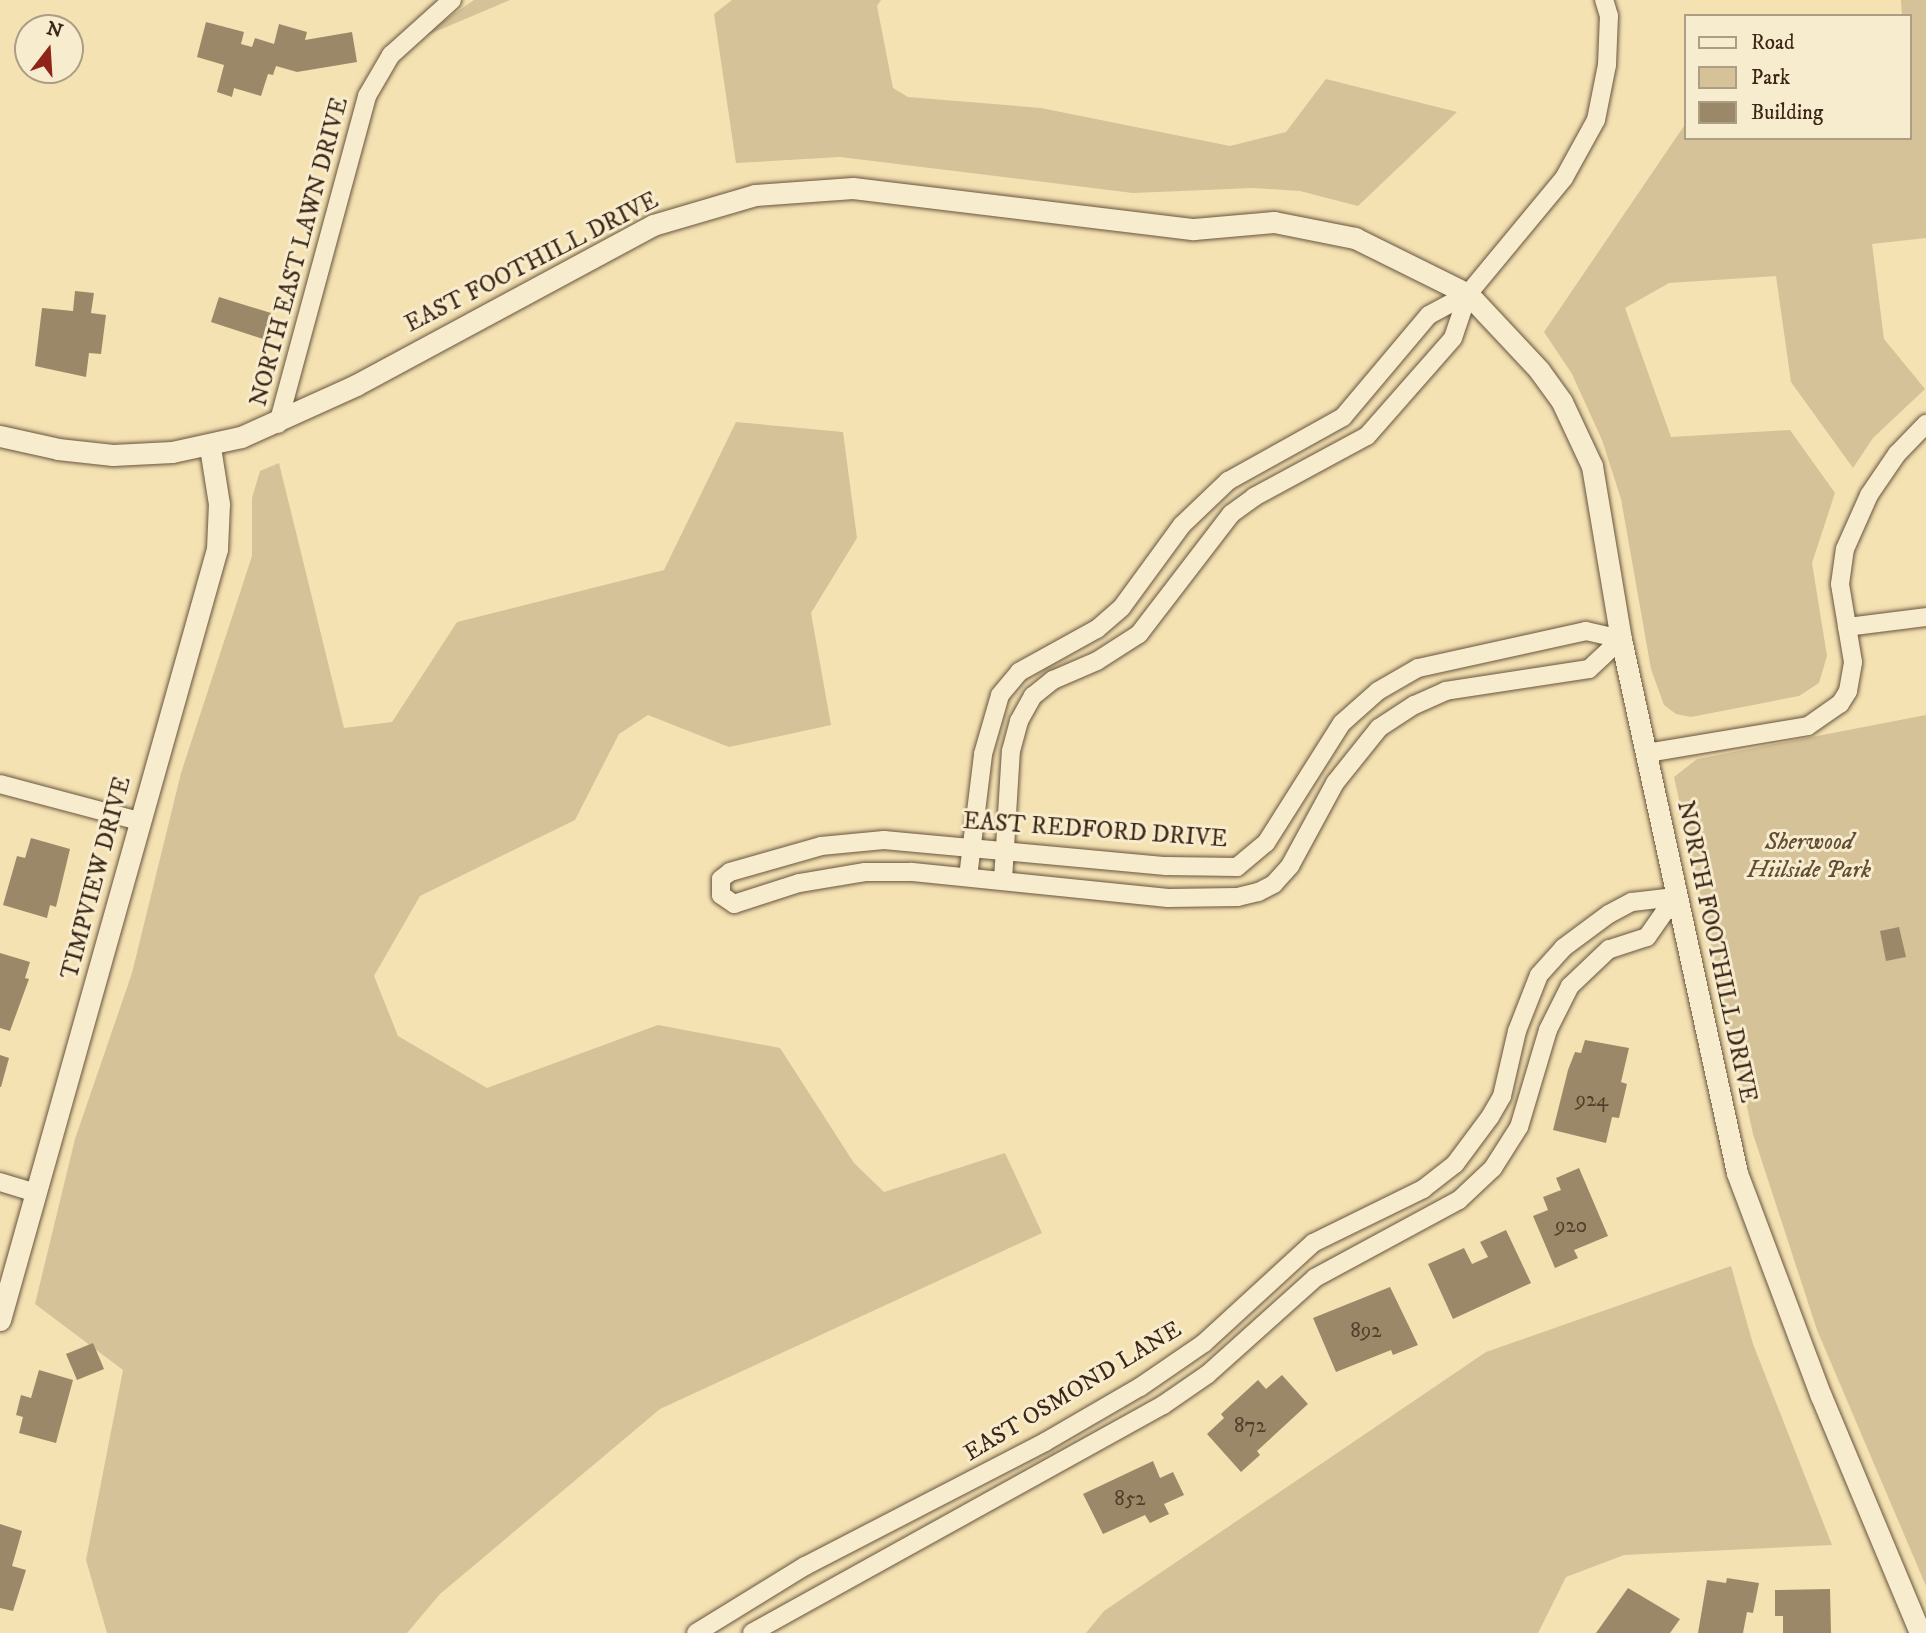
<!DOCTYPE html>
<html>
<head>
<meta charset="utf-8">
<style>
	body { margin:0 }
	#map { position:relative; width:1926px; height:1633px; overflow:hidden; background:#f4e2b3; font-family:"IM FELL DW Pica",serif }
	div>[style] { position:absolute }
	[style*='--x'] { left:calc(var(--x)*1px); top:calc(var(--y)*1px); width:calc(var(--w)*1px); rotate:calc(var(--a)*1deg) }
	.green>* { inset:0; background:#d5c298 }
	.building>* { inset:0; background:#9b8868 }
	.roads { filter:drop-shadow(0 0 2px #69553e) drop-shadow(0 0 2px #69553e) }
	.minor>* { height:18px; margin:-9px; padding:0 9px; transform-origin:9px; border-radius:9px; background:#f8ecce }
	.tertiary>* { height:21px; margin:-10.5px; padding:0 10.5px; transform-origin:10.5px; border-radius:10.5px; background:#f8ecce }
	span { translate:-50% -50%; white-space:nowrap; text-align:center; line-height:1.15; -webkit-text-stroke:6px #f8ecce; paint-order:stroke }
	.number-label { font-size:21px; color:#533e2b }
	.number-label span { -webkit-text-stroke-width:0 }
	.street-label { font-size:24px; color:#3b2617 }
	.park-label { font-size:24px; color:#624d37; font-style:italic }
	.legend { position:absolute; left:1684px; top:14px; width:228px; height:126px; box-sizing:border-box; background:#f8ecce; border:2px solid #ac9d85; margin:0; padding:9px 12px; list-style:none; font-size:21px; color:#3b2617 }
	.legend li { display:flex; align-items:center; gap:14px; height:35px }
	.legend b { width:35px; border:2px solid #ac9d85 }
	.north { position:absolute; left:14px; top:14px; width:70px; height:70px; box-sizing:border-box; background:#f8ecce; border:2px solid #ac9d85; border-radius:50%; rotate:17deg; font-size:19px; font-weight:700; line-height:28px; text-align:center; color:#3b2617 }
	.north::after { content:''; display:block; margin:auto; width:24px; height:32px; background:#8f2418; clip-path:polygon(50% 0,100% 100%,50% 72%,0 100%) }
</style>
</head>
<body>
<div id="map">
	<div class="green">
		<div style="clip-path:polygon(474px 0,510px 0,418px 39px)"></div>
		<div style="clip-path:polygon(732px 0,881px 0,877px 6px,893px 88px,908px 97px,1041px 108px,1230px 146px,1286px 132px,1326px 79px,1457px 112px,1358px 206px,1300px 191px,1253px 188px,1133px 193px,840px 157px,736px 163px,714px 14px)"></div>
		<div style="clip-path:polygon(1901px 0,1926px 0,1926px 238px,1872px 244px,1884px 339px,1925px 389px,1873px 438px,1853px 468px,1791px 382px,1776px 276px,1669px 283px,1625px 308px,1671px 437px,1790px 430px,1835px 493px,1812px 563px,1827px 656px,1819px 683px,1799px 696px,1691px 717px,1676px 714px,1664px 705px,1651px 669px,1621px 499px,1602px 440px,1572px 374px,1544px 332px,1686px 123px,1686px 138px,1910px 138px,1910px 16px,1902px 16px)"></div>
		<div style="clip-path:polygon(736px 422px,843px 432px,857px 538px,811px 613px,831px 725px,729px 747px,648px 715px,619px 734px,575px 820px,420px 896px,374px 976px,398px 1036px,487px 1088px,658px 1025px,780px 1048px,854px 1163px,884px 1192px,1005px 1153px,1042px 1233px,660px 1409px,440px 1594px,407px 1633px,107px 1633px,86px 1560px,123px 1370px,35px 1304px,75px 1139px,132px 973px,181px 773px,252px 556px,252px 498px,260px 471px,279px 463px,344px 728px,392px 722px,457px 622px,664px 570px)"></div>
		<div style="clip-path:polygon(1926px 715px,1926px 1586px,1817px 1330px,1753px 1134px,1674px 777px,1697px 759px)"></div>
		<div style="clip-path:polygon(1731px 1266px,1753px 1344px,1832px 1545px,1624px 1555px,1566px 1577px,1538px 1633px,1086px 1633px,1104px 1611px,1486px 1352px)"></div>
	</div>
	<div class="building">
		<div style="clip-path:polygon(206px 22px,244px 32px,241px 44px,252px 47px,255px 38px,274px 44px,279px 24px,307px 32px,305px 40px,352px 32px,357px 62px,297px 72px,276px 66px,273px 75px,268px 74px,261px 96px,234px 88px,232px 97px,217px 92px,224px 65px,197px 57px)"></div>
		<div style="clip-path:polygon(75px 291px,94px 293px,91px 313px,106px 315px,101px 354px,89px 353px,86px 377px,35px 366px,42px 308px,73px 311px)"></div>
		<div style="clip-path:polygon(219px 297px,271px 313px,263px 339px,211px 322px)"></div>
		<div style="clip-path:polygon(31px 838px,70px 849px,56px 907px,50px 905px,47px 918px,3px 905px,17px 856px,25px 858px)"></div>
		<div style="clip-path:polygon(1899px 927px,1906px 957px,1886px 961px,1880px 931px)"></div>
		<div style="clip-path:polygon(0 953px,30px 962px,25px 978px,29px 979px,10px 1031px,0 1028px)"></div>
		<div style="clip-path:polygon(1585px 1040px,1629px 1048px,1621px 1082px,1627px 1084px,1619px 1118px,1612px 1117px,1606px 1143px,1553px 1130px,1568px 1070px,1575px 1052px,1581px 1053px)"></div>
		<div style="clip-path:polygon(0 1055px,9px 1058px,1px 1087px,0 1087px)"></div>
		<div style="clip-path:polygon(1579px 1168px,1608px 1236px,1574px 1250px,1578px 1258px,1555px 1268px,1533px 1216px,1548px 1210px,1543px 1197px,1561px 1190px,1556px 1178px)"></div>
		<div style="clip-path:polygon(1506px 1230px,1531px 1283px,1453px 1319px,1428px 1264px,1464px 1248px,1472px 1264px,1488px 1257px,1480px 1242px)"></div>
		<div style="clip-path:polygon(1390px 1287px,1418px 1345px,1393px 1355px,1391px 1350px,1336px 1372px,1313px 1318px)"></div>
		<div style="clip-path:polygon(93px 1343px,104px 1369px,77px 1380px,66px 1354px)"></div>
		<div style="clip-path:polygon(39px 1370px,73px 1380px,56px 1443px,19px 1433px,23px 1417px,16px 1415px,21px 1395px,31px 1398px)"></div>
		<div style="clip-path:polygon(1282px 1375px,1308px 1404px,1257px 1451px,1260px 1455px,1241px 1472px,1207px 1434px,1224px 1418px,1221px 1414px,1258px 1380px,1266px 1389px)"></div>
		<div style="clip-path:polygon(1153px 1461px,1160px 1478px,1173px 1472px,1184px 1495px,1164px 1504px,1169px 1514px,1150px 1523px,1145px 1515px,1103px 1534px,1083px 1494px)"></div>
		<div style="clip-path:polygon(0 1524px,22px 1531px,12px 1566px,26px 1570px,13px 1611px,0 1608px)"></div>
		<div style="clip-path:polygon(1727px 1578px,1759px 1583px,1753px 1613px,1747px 1612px,1743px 1633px,1698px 1633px,1707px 1580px,1726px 1583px)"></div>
		<div style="clip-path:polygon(1628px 1588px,1680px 1619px,1670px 1633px,1596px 1633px)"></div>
		<div style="clip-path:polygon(1830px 1589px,1831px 1633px,1783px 1633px,1783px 1616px,1775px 1616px,1775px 1590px)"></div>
	</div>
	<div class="roads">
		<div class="minor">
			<div style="--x:278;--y:424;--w:340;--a:-74.8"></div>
			<div style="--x:367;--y:96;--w:48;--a:-59.7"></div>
			<div style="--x:391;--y:55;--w:82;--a:-42"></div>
			<div style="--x:1847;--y:627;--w:80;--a:-7.2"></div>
			<div style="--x:1586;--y:631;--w:36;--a:13"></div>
			<div style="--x:1621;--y:639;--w:44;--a:136.8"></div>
			<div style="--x:1589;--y:669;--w:145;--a:171.3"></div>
			<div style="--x:1446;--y:691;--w:35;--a:156"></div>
			<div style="--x:1414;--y:705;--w:42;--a:146.7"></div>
			<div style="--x:1379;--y:728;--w:70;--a:128.7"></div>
			<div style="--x:1335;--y:783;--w:94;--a:118.5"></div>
			<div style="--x:1290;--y:866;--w:24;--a:132"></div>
			<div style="--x:1274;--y:884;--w:18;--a:153"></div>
			<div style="--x:1258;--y:892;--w:21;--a:166"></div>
			<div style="--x:1238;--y:897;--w:70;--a:179.2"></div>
			<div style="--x:1168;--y:898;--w:259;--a:-174.2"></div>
			<div style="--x:910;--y:872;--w:45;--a:180"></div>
			<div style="--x:865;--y:872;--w:67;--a:170.5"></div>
			<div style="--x:799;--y:883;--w:68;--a:162.1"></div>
			<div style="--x:734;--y:904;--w:16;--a:-145"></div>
			<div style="--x:721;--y:895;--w:16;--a:-90"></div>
			<div style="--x:721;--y:879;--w:11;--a:-38"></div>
			<div style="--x:730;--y:872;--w:95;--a:-15.9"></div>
			<div style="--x:821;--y:846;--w:63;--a:-5.4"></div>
			<div style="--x:884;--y:840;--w:283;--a:5.3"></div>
			<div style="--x:1166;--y:866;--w:71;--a:0.8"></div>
			<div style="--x:1237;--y:867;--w:38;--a:-40"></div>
			<div style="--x:1266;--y:843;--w:142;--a:-57.7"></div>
			<div style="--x:1342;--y:723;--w:48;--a:-41.6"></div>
			<div style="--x:1378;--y:691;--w:46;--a:-29.9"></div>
			<div style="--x:1418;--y:668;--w:172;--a:-12.4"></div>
			<div style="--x:1647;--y:753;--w:163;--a:-9.5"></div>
			<div style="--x:1808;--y:726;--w:39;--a:-35"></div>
			<div style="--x:1840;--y:704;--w:15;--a:-58"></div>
			<div style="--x:1848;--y:691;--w:29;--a:-80"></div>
			<div style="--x:1853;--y:662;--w:79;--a:-99.5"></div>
			<div style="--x:1840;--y:584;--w:35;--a:-82"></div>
			<div style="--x:1845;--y:549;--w:59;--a:-66"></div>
			<div style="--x:1869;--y:495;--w:50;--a:-55.7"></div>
			<div style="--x:1897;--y:454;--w:42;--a:-46"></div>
			<div style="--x:0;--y:784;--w:144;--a:14.9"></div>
			<div style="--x:968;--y:877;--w:124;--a:-83"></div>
			<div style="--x:983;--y:754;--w:61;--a:-73.9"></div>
			<div style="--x:1000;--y:695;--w:30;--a:-50"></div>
			<div style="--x:1019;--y:672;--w:89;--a:-28.9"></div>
			<div style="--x:1097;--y:629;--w:33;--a:-41"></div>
			<div style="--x:1122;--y:607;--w:102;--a:-53.8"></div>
			<div style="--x:1182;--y:525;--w:64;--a:-43.7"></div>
			<div style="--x:1228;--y:481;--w:132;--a:-29.1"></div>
			<div style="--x:1343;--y:417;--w:133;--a:-49.9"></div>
			<div style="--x:1429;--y:315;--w:44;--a:-28.3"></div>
			<div style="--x:1468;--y:294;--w:151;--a:-50.4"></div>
			<div style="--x:1564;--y:178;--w:66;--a:-61.1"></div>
			<div style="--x:1596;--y:120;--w:56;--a:-78.7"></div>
			<div style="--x:1607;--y:65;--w:49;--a:-87.7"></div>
			<div style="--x:1609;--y:16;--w:17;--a:-107"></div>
			<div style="--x:1003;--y:880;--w:129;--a:-86.5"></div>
			<div style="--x:1011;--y:751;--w:31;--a:-75"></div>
			<div style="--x:1019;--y:721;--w:29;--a:-61"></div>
			<div style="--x:1033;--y:696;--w:26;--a:-39"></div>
			<div style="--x:1053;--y:680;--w:48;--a:-23.4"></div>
			<div style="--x:1097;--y:661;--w:50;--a:-32.7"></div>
			<div style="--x:1139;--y:634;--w:151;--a:-52.5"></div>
			<div style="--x:1231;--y:514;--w:29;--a:-36"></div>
			<div style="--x:1254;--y:497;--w:128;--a:-28.4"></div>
			<div style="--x:1367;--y:436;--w:130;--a:-48.7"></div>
			<div style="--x:1453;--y:338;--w:46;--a:-71.2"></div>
			<div style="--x:0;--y:1182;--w:39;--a:17"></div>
			<div style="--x:696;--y:1633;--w:128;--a:-31.6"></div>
			<div style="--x:805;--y:1566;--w:270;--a:-27.3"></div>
			<div style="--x:1045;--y:1442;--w:110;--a:-30.1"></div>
			<div style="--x:1140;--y:1387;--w:78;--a:-34.5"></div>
			<div style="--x:1204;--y:1343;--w:148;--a:-42.5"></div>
			<div style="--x:1313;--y:1243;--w:123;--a:-26.1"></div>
			<div style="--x:1423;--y:1189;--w:41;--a:-38"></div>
			<div style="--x:1455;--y:1164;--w:59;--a:-53.3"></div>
			<div style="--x:1490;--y:1117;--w:24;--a:-60"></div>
			<div style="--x:1502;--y:1096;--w:67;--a:-77"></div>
			<div style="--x:1517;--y:1031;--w:60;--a:-68.6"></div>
			<div style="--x:1539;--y:975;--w:36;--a:-48"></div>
			<div style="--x:1563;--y:948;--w:57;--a:-36.5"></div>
			<div style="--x:1609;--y:914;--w:26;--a:-28"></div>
			<div style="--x:1632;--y:902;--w:43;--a:-6.6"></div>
			<div style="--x:1675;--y:897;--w:49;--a:125"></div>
			<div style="--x:1647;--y:937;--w:40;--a:162"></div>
			<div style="--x:1609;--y:949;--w:54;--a:136.5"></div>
			<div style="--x:1570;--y:986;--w:49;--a:116.6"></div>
			<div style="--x:1548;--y:1030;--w:101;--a:106.6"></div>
			<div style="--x:1519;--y:1127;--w:49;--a:122.4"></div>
			<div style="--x:1493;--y:1168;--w:47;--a:136.7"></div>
			<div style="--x:1459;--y:1200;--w:164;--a:151.6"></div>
			<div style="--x:1315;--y:1278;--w:144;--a:138.1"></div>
			<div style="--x:1208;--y:1374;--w:55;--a:145.4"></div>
			<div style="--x:1163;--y:1405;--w:470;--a:151"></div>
		</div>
		<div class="tertiary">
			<div style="--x:0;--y:436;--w:59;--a:12.6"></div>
			<div style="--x:58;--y:449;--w:55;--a:6.2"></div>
			<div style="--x:113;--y:455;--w:59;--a:-2.9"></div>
			<div style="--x:172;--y:452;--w:71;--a:-12.3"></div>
			<div style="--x:241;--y:437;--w:126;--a:-24.3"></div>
			<div style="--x:356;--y:385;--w:337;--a:-28.3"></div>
			<div style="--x:653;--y:225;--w:106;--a:-16.4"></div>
			<div style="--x:755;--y:195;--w:98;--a:-4.1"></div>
			<div style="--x:853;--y:188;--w:343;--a:6.9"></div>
			<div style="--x:1194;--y:229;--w:80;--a:-5"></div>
			<div style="--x:1274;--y:222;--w:83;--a:11.2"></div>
			<div style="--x:1355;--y:238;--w:126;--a:26.4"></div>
			<div style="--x:1468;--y:294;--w:104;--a:46.9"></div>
			<div style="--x:1539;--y:370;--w:39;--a:54"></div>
			<div style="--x:1562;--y:402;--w:71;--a:64.9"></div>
			<div style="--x:1592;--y:466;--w:175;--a:80.5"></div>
			<div style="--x:1621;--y:639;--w:546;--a:77.74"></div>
			<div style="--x:1737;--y:1173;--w:238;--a:69.4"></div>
			<div style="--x:1821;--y:1396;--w:257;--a:67.3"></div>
			<div style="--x:0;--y:1320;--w:801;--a:-74.28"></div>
			<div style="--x:217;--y:549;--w:45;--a:-87.5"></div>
			<div style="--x:219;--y:504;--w:58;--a:-99"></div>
		</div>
	</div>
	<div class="number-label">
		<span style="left:1592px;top:1100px">924</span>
		<span style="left:1571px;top:1226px">920</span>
		<span style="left:1366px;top:1331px">892</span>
		<span style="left:1250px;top:1426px">872</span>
		<span style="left:1130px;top:1499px">852</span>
	</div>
	<div class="street-label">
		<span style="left:300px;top:252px;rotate:-75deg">NORTH EAST LAWN DRIVE</span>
		<span style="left:532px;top:263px;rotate:-27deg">EAST FOOTHILL DRIVE</span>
		<span style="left:1095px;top:831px;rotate:4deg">EAST REDFORD DRIVE</span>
		<span style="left:97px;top:878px;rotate:-75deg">TIMPVIEW DRIVE</span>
		<span style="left:1716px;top:952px;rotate:78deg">NORTH FOOTHILL DRIVE</span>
		<span style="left:1073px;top:1392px;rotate:-31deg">EAST OSMOND LANE</span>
	</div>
	<div class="park-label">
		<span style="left:1809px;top:857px">Sherwood<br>Hiilside Park</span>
	</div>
	<ul class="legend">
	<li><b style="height:9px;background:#f8ecce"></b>Road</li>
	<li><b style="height:19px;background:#d5c298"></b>Park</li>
	<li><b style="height:19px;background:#9b8868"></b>Building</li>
	</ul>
	<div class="north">N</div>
</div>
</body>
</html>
